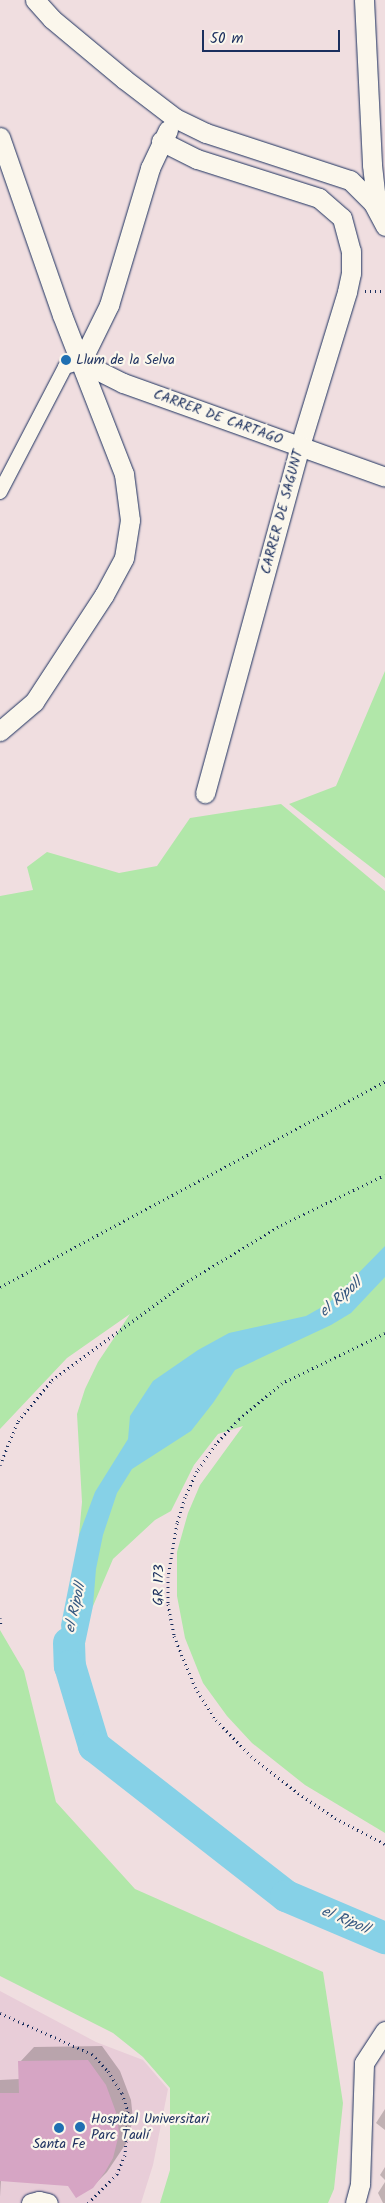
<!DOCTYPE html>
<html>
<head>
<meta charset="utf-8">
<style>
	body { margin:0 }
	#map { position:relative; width:385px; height:2203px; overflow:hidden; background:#f0dee0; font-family:Kalam,sans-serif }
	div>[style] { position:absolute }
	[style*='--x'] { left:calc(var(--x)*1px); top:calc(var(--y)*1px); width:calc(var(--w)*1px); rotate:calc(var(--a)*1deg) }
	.built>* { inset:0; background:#e8cdd8 }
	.green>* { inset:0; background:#b1e7a9 }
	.water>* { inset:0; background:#86d1e7 }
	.shadow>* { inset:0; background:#0003 }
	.river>* { height:32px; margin:-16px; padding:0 16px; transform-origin:16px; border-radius:16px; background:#86d1e7 }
	.building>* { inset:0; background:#d6a5c4 }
	.path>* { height:3px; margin-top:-1.5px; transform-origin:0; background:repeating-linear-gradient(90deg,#1b2f5e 0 1px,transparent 0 5px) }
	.roads { filter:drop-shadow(0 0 1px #1b2f5e) drop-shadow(0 0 1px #1b2f5e) }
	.pedestrian>* { height:14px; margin:-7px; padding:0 7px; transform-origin:7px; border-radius:7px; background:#fbf7ec }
	.minor>* { height:19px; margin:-9.5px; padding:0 9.5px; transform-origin:9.5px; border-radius:9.5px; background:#fbf7ec }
	.dots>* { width:14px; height:14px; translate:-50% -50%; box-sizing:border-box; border:2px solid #fbf7ec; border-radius:50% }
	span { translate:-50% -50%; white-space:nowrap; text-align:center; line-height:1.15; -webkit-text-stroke:4.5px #fbf7ec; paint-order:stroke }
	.poi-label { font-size:14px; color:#1b2f5e }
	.left { translate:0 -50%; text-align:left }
	.street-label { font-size:14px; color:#1b2f5e }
	.water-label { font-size:15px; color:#365880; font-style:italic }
	.scale { position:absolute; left:202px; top:30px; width:138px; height:22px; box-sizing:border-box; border:2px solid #1b2f5e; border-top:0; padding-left:6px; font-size:15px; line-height:18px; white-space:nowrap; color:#1b2f5e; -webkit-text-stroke:4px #fbf7ec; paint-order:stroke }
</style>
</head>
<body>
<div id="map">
	<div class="built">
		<div style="clip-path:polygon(0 1991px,96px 2042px,143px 2060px,168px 2089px,153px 2165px,141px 2203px,0 2203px)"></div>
	</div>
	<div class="green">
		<div style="clip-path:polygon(385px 671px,385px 878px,289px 804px,336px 786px)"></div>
		<div style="clip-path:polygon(281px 804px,385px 891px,385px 1833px,305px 1785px,252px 1743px,227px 1716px,203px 1683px,185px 1638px,177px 1596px,177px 1552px,188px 1513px,200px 1485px,243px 1426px,218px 1434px,194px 1465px,171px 1511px,155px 1520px,113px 1559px,93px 1606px,79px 1535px,82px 1502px,77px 1414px,85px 1389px,98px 1362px,130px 1314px,67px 1358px,0 1429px,0 896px,33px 890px,27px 867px,47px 852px,119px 873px,157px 866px,190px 818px)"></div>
		<div style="clip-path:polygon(0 1630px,24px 1671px,56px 1802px,135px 1889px,323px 1972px,343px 2103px,334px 2189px,328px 2203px,160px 2203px,170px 2170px,170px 2088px,143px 2057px,113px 2033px,0 1976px)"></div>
	</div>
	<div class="water">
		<div style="clip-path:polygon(385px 1246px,385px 1277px,351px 1313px,331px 1325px,235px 1370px,213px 1403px,191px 1431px,132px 1469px,117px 1493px,103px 1535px,96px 1569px,93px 1606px,79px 1672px,79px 1694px,65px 1661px,61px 1625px,79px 1535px,95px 1492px,128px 1439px,130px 1416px,153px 1381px,198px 1350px,229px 1333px,306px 1316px,329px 1303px)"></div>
	</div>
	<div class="shadow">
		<div style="clip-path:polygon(102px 2046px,120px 2071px,131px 2100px,133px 2119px,127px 2142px,107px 2172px,92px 2187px,1px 2180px,0 2197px,0 2080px,20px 2079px,20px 2062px,34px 2047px)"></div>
		<div style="clip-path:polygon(385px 2109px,385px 2130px,376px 2123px)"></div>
		<div style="clip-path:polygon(385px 2167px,385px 2180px,380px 2175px)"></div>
		<div style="clip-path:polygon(385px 2182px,385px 2203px,383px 2203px,378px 2193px)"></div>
	</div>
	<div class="river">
		<div style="--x:69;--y:1643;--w:23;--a:88"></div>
		<div style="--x:70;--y:1666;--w:84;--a:73.3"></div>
		<div style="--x:94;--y:1746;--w:244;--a:38"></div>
		<div style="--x:286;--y:1896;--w:108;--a:23"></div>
	</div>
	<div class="building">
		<div style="clip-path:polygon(88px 2060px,106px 2085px,117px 2115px,119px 2134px,113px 2158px,105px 2172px,93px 2188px,76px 2198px,68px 2186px,0 2181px,0 2093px,19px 2093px,18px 2061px)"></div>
	</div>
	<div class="path">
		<div style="--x:365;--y:291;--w:20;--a:0"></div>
		<div style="--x:0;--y:1287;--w:437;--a:-28.1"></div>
		<div style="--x:385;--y:1333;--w:114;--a:154.1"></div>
		<div style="--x:282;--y:1383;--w:56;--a:140.1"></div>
		<div style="--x:239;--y:1419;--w:34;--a:133"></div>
		<div style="--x:216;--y:1444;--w:33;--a:125"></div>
		<div style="--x:197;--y:1471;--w:29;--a:115"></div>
		<div style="--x:185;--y:1497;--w:27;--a:107"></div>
		<div style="--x:177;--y:1523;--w:55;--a:99.5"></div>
		<div style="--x:168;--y:1577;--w:27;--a:90"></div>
		<div style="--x:168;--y:1604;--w:33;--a:79"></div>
		<div style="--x:174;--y:1636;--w:55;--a:67.6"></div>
		<div style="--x:195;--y:1687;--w:39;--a:58"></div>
		<div style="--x:216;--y:1720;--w:50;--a:45.8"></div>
		<div style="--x:251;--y:1756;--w:60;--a:38.2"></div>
		<div style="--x:298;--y:1793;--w:45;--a:34"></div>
		<div style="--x:335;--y:1818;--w:56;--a:27.5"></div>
		<div style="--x:0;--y:1465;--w:48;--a:-67.8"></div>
		<div style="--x:18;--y:1421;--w:53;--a:-50.3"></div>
		<div style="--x:52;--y:1380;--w:162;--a:-36.2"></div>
		<div style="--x:183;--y:1284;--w:114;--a:-31"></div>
		<div style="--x:281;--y:1225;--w:115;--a:-25.7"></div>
		<div style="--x:0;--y:1618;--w:8;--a:83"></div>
		<div style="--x:0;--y:2013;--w:101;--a:24"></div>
		<div style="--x:92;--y:2054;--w:23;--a:47"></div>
		<div style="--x:108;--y:2071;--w:26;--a:58"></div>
		<div style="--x:122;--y:2093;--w:19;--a:72"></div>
		<div style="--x:128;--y:2111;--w:44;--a:93.9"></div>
		<div style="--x:125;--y:2155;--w:21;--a:113"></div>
		<div style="--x:117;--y:2174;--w:41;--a:135"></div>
	</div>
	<div class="roads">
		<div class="pedestrian">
			<div style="--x:0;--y:492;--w:141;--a:-62.5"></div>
			<div style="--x:65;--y:367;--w:17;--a:-17"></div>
		</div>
		<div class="minor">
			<div style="--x:35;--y:0;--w:25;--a:48"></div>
			<div style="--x:52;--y:19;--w:94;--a:39.8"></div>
			<div style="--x:124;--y:79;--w:64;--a:37.4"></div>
			<div style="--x:175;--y:118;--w:34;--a:26"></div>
			<div style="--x:206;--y:133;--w:151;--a:18.1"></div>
			<div style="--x:350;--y:180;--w:33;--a:45"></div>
			<div style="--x:373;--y:203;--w:26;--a:62"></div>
			<div style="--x:364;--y:0;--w:165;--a:87.2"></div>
			<div style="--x:372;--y:165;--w:44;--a:83.5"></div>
			<div style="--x:0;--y:137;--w:188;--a:70.8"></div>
			<div style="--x:62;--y:315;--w:171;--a:68.7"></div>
			<div style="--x:124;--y:474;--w:46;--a:82.6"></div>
			<div style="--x:130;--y:520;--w:38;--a:99"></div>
			<div style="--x:124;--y:558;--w:42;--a:118.4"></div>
			<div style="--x:104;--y:595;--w:128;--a:123.2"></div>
			<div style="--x:34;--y:702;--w:45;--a:139.5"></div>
			<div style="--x:161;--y:141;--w:40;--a:26.6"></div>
			<div style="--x:197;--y:159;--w:128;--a:17.7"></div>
			<div style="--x:319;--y:198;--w:30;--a:41"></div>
			<div style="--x:342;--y:218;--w:34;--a:75"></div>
			<div style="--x:351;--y:251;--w:22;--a:90"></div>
			<div style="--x:351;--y:273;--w:19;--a:102"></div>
			<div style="--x:347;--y:292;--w:161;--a:107"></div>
			<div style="--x:300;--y:446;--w:360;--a:105.3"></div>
			<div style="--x:81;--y:362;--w:47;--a:26.6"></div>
			<div style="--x:123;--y:383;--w:278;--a:19.7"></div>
			<div style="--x:81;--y:362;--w:64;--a:-63.8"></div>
			<div style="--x:109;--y:305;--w:143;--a:-73.3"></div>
			<div style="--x:150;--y:168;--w:42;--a:-64.7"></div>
			<div style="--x:31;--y:2203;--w:8;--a:-14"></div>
			<div style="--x:39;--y:2201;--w:9;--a:13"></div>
			<div style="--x:355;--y:2203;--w:20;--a:-75"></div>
			<div style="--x:360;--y:2184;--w:121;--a:-88.1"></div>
			<div style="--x:364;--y:2063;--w:38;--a:-57"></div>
		</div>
	</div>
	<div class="dots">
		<div style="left:66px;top:360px;background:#1f6fb2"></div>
		<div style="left:80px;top:2127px;background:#1f6fb2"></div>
		<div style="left:59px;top:2128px;background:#1f6fb2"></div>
	</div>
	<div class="poi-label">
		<span class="left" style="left:76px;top:360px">Llum de la Selva</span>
		<span class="left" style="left:91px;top:2127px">Hospital Universitari<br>Parc Taulí</span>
		<span style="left:59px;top:2144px">Santa Fe</span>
	</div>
	<div class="street-label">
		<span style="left:218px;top:417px;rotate:20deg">CARRER DE CARTAGO</span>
		<span style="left:282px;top:512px;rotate:-75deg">CARRER DE SAGUNT</span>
		<span style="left:159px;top:1585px;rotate:-89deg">GR 173</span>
	</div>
	<div class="water-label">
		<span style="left:341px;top:1298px;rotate:-41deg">el Ripoll</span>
		<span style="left:76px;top:1608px;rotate:-77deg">el Ripoll</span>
		<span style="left:345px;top:1921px;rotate:23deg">el Ripoll</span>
	</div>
	<div class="scale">50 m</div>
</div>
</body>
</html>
